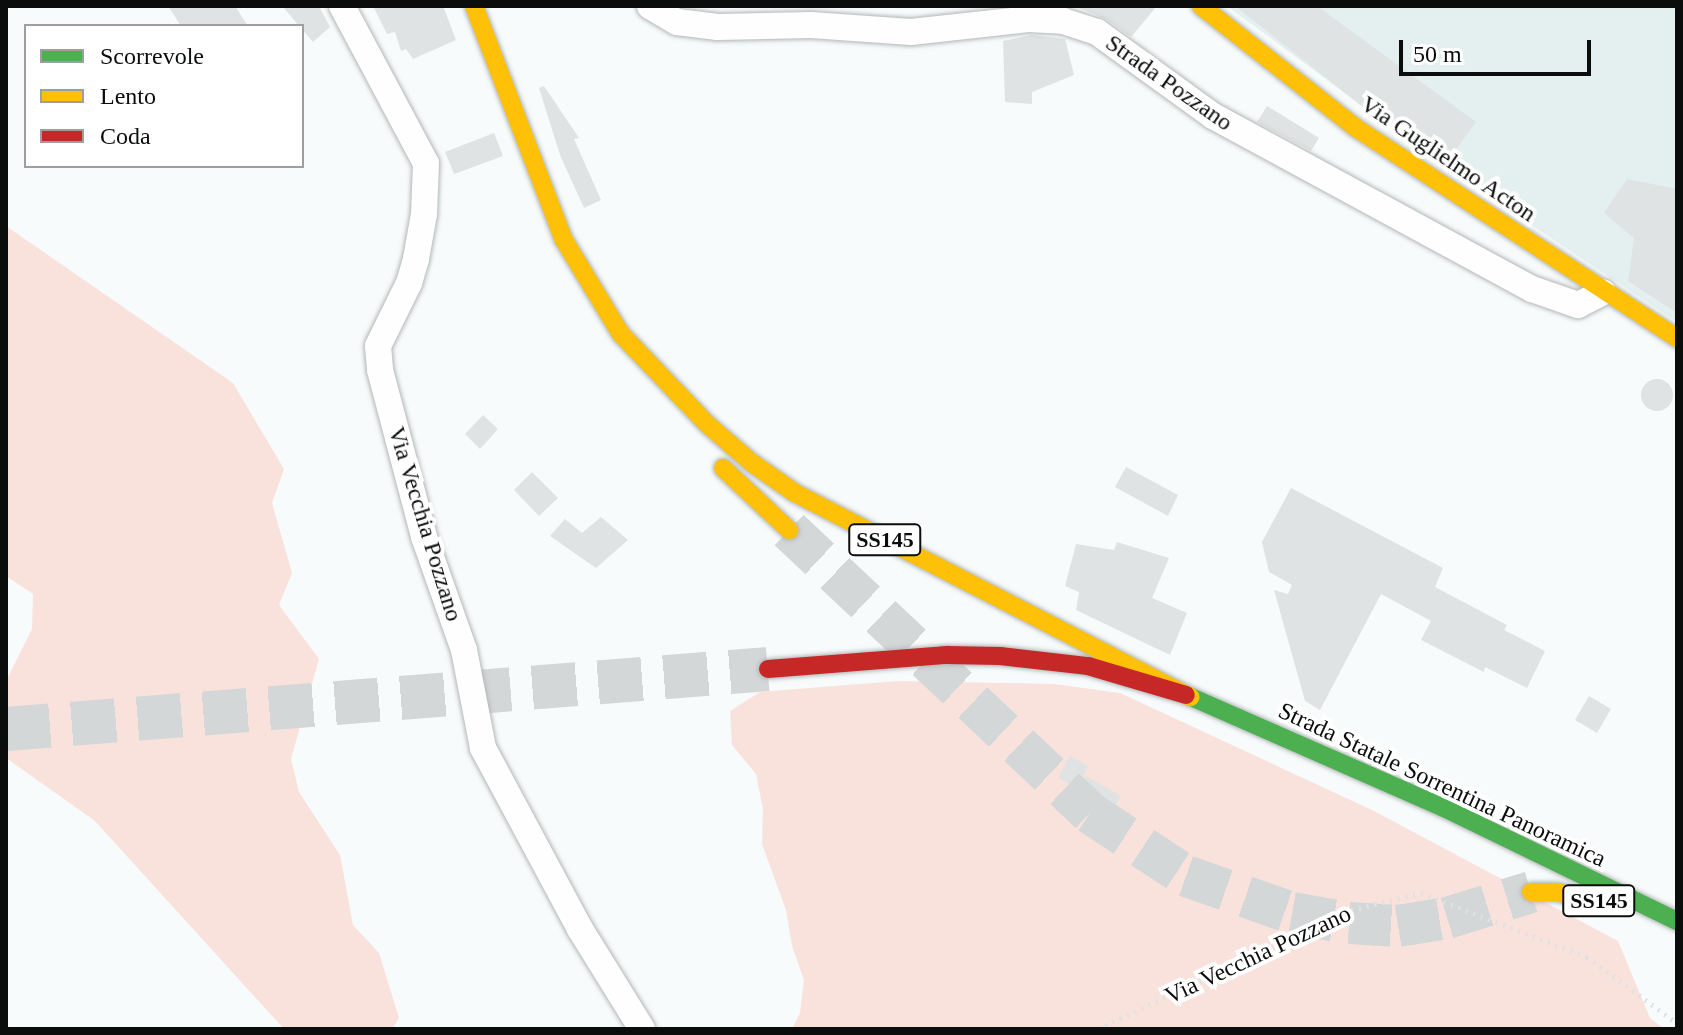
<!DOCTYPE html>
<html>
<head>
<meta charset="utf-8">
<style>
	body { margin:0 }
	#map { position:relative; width:1683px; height:1035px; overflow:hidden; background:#f7fbfb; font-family:Georgia,serif }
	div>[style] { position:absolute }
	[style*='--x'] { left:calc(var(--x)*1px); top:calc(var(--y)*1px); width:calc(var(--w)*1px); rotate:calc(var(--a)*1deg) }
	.built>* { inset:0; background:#e4efef }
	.green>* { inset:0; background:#f9e2dc }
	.building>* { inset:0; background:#e0e3e3 }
	.round { border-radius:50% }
	.primary-tunnel>* { height:42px; margin-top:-21px; transform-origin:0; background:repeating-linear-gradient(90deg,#d4d7d7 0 42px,transparent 0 63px) }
	.highway-tunnel>* { height:44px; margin-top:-22px; transform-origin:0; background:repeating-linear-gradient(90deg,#d4d7d7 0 44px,transparent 0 66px) }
	.path>* { height:5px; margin-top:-2.5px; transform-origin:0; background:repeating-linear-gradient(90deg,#e0e1e1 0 2px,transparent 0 8px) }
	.roads { filter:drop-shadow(0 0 2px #b4b7b7) drop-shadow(0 0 2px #b4b7b7) }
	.street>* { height:26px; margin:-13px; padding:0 13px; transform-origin:13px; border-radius:13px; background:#fefefe }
	.fast>* { height:18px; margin:-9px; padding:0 9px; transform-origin:9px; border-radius:9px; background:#4caf50 }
	.slow>* { height:18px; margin:-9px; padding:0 9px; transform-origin:9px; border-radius:9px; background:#ffc107 }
	.jam>* { height:18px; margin:-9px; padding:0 9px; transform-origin:9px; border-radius:9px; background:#c62828 }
	span { translate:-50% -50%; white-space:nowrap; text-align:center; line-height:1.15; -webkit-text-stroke:8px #fff; paint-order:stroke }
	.shield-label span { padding:2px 6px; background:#fff; border:2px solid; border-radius:6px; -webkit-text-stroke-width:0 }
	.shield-label { font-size:22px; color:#0b0d0d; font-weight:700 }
	.street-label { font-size:24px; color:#0b0d0d }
	.frame { position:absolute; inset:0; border:8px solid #0b0d0d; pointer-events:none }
	.legend { position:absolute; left:24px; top:24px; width:280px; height:144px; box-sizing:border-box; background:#fff; border:2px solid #9d9e9e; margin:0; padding:10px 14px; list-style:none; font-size:24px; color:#0b0d0d }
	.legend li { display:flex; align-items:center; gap:16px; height:40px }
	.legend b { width:40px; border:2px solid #9d9e9e }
	.scale { position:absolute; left:1399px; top:40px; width:192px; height:36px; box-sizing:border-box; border:4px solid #0b0d0d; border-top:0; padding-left:10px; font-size:24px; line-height:28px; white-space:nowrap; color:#0b0d0d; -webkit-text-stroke:6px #fff; paint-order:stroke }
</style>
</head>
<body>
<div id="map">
	<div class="built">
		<div style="clip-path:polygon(1227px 6px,1677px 6px,1677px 322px,1443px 166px)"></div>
	</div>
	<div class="green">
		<div style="clip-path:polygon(6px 226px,233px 383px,284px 469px,272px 503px,292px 573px,279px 605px,319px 659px,291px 759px,299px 792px,340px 855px,353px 925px,379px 953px,399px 1018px,392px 1029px,284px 1029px,95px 821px,6px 758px,6px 681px,32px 629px,33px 594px,6px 576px)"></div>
		<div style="clip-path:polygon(898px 681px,1054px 684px,1120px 693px,1374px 811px,1618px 941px,1650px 1018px,1664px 1029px,792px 1029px,800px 1013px,804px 980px,792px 946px,786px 910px,762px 844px,763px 809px,756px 774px,732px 745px,730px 711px,760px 692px)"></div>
	</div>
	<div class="building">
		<div style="clip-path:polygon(168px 6px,235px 6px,248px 26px,181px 26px)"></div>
		<div style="clip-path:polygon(282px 6px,319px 6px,330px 27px,313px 42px)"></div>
		<div style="clip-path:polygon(373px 6px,443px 6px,456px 40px,413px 59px,406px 49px,401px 51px,395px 32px,387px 34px)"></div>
		<div style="clip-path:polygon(1074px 6px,1157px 6px,1131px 37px,1106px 19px)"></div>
		<div style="clip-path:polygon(1235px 6px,1317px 6px,1476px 122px,1447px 162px,1368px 111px)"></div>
		<div style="clip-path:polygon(1032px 35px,1065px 39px,1074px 75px,1032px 92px,1032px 104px,1005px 102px,1003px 41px)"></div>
		<div style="clip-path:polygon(544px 86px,579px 138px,574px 139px,601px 200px,584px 208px,560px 155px,539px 88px)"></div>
		<div style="clip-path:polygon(1267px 106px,1319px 138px,1311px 151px,1257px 122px)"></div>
		<div style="clip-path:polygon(494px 133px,503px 156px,454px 174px,445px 152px)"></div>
		<div style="clip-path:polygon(1627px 179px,1677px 189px,1677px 313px,1628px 281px,1634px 238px,1604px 213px)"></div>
		<div class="round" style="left:1641px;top:379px;width:32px;height:32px"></div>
		<div style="clip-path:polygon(483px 415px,498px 429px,480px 449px,465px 434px)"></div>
		<div style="clip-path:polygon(1126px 467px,1178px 495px,1168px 516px,1115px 487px)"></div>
		<div style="clip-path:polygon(532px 472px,558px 498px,539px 516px,514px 490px)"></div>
		<div style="clip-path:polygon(1291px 488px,1443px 568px,1435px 587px,1507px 625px,1504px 630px,1545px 651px,1527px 688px,1485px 667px,1484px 672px,1421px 640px,1431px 621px,1381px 594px,1320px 710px,1305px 701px,1274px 590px,1288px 594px,1292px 585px,1269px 572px,1262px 542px)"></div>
		<div style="clip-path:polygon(601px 517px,628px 540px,596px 568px,550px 536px,565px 519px,582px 533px)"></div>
		<div style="clip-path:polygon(1117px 542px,1169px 558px,1152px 598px,1187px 613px,1170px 655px,1076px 610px,1079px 592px,1065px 586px,1076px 544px,1114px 550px)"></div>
		<div style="clip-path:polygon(510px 683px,512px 710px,492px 711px,488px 684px)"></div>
		<div style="clip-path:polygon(1589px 696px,1611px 709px,1597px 733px,1575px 720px)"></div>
		<div style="clip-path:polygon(1070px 756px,1088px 766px,1077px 788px,1058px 778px)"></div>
		<div style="clip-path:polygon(1086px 776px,1121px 796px,1109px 817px,1074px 796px)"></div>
	</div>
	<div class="primary-tunnel">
		<div style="--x:789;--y:530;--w:413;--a:43.2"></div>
		<div style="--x:1090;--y:813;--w:115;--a:33.3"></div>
		<div style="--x:1186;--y:876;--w:112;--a:19.2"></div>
		<div style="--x:1292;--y:913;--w:58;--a:10"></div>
		<div style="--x:1349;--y:923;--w:49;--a:3.5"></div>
		<div style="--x:1398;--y:926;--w:50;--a:-9.3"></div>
		<div style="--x:1447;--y:918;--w:88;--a:-17.2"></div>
	</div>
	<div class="highway-tunnel">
		<div style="--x:6;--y:729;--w:764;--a:-4.5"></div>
	</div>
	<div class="path">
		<div style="--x:1098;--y:1029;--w:280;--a:-25.2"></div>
		<div style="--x:1351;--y:910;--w:72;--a:-13.7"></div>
		<div style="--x:1421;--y:893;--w:178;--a:21.1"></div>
		<div style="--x:1587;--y:957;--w:112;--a:36.3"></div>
	</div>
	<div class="roads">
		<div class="street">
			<div style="--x:342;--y:6;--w:178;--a:61.9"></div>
			<div style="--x:426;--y:163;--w:51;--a:92.2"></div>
			<div style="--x:424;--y:214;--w:46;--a:100.1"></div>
			<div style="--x:416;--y:259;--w:25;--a:106"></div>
			<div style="--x:409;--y:283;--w:70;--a:116.2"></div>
			<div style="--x:378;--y:346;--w:24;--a:85"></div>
			<div style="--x:380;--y:370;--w:173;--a:75.2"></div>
			<div style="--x:424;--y:537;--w:120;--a:70.5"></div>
			<div style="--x:464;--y:650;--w:100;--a:79"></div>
			<div style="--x:483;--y:748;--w:205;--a:61.8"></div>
			<div style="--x:580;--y:929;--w:118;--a:58.2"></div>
			<div style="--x:650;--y:6;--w:31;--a:31"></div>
			<div style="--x:677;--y:22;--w:41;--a:7"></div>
			<div style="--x:718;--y:27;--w:93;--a:-1.2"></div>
			<div style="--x:811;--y:25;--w:100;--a:4"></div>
			<div style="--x:911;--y:32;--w:118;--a:-6.3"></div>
			<div style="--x:1028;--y:19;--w:35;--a:3"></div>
			<div style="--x:1063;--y:21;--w:36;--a:18"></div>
			<div style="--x:1097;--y:32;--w:143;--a:35.9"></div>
			<div style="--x:1213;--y:116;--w:363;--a:28.5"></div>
			<div style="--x:1532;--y:289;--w:49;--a:19.2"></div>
			<div style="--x:1578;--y:305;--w:28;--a:-27"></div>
		</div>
		<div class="fast">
			<div style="--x:1191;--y:697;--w:276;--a:23.7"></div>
			<div style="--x:1444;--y:808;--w:259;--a:25.9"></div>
		</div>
		<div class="slow">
			<div style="--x:474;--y:6;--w:251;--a:69"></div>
			<div style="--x:564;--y:240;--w:110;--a:58.8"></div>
			<div style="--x:1201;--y:6;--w:197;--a:38.2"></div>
			<div style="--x:1356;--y:128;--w:384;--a:33.2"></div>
			<div style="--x:621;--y:334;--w:124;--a:46.3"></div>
			<div style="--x:707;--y:424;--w:60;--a:40.9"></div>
			<div style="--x:752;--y:463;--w:52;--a:34.9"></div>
			<div style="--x:795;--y:493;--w:445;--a:27.3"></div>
			<div style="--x:723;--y:468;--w:91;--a:43.2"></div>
			<div style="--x:1531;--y:892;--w:25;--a:0"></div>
			<div style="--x:1556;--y:892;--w:53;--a:11.9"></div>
		</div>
		<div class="jam">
			<div style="--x:768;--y:669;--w:180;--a:-4.5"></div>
			<div style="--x:947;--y:655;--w:53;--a:1.1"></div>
			<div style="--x:1000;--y:656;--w:89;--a:6.5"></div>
			<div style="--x:1088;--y:666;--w:102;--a:16.5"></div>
		</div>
	</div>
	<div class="shield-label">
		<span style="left:885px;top:540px">SS145</span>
		<span style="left:1599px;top:901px">SS145</span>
	</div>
	<div class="street-label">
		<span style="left:1169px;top:83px;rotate:35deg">Strada Pozzano</span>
		<span style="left:1448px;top:159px;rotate:34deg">Via Guglielmo Acton</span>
		<span style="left:425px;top:524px;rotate:73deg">Via Vecchia Pozzano</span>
		<span style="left:1442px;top:785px;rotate:25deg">Strada Statale Sorrentina Panoramica</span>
		<span style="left:1258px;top:955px;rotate:-25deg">Via Vecchia Pozzano</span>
	</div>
	<div class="frame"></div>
	<ul class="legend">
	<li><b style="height:10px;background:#4caf50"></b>Scorrevole</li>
	<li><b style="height:10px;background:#ffc107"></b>Lento</li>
	<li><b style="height:10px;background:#c62828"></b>Coda</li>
	</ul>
	<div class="scale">50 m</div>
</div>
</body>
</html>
